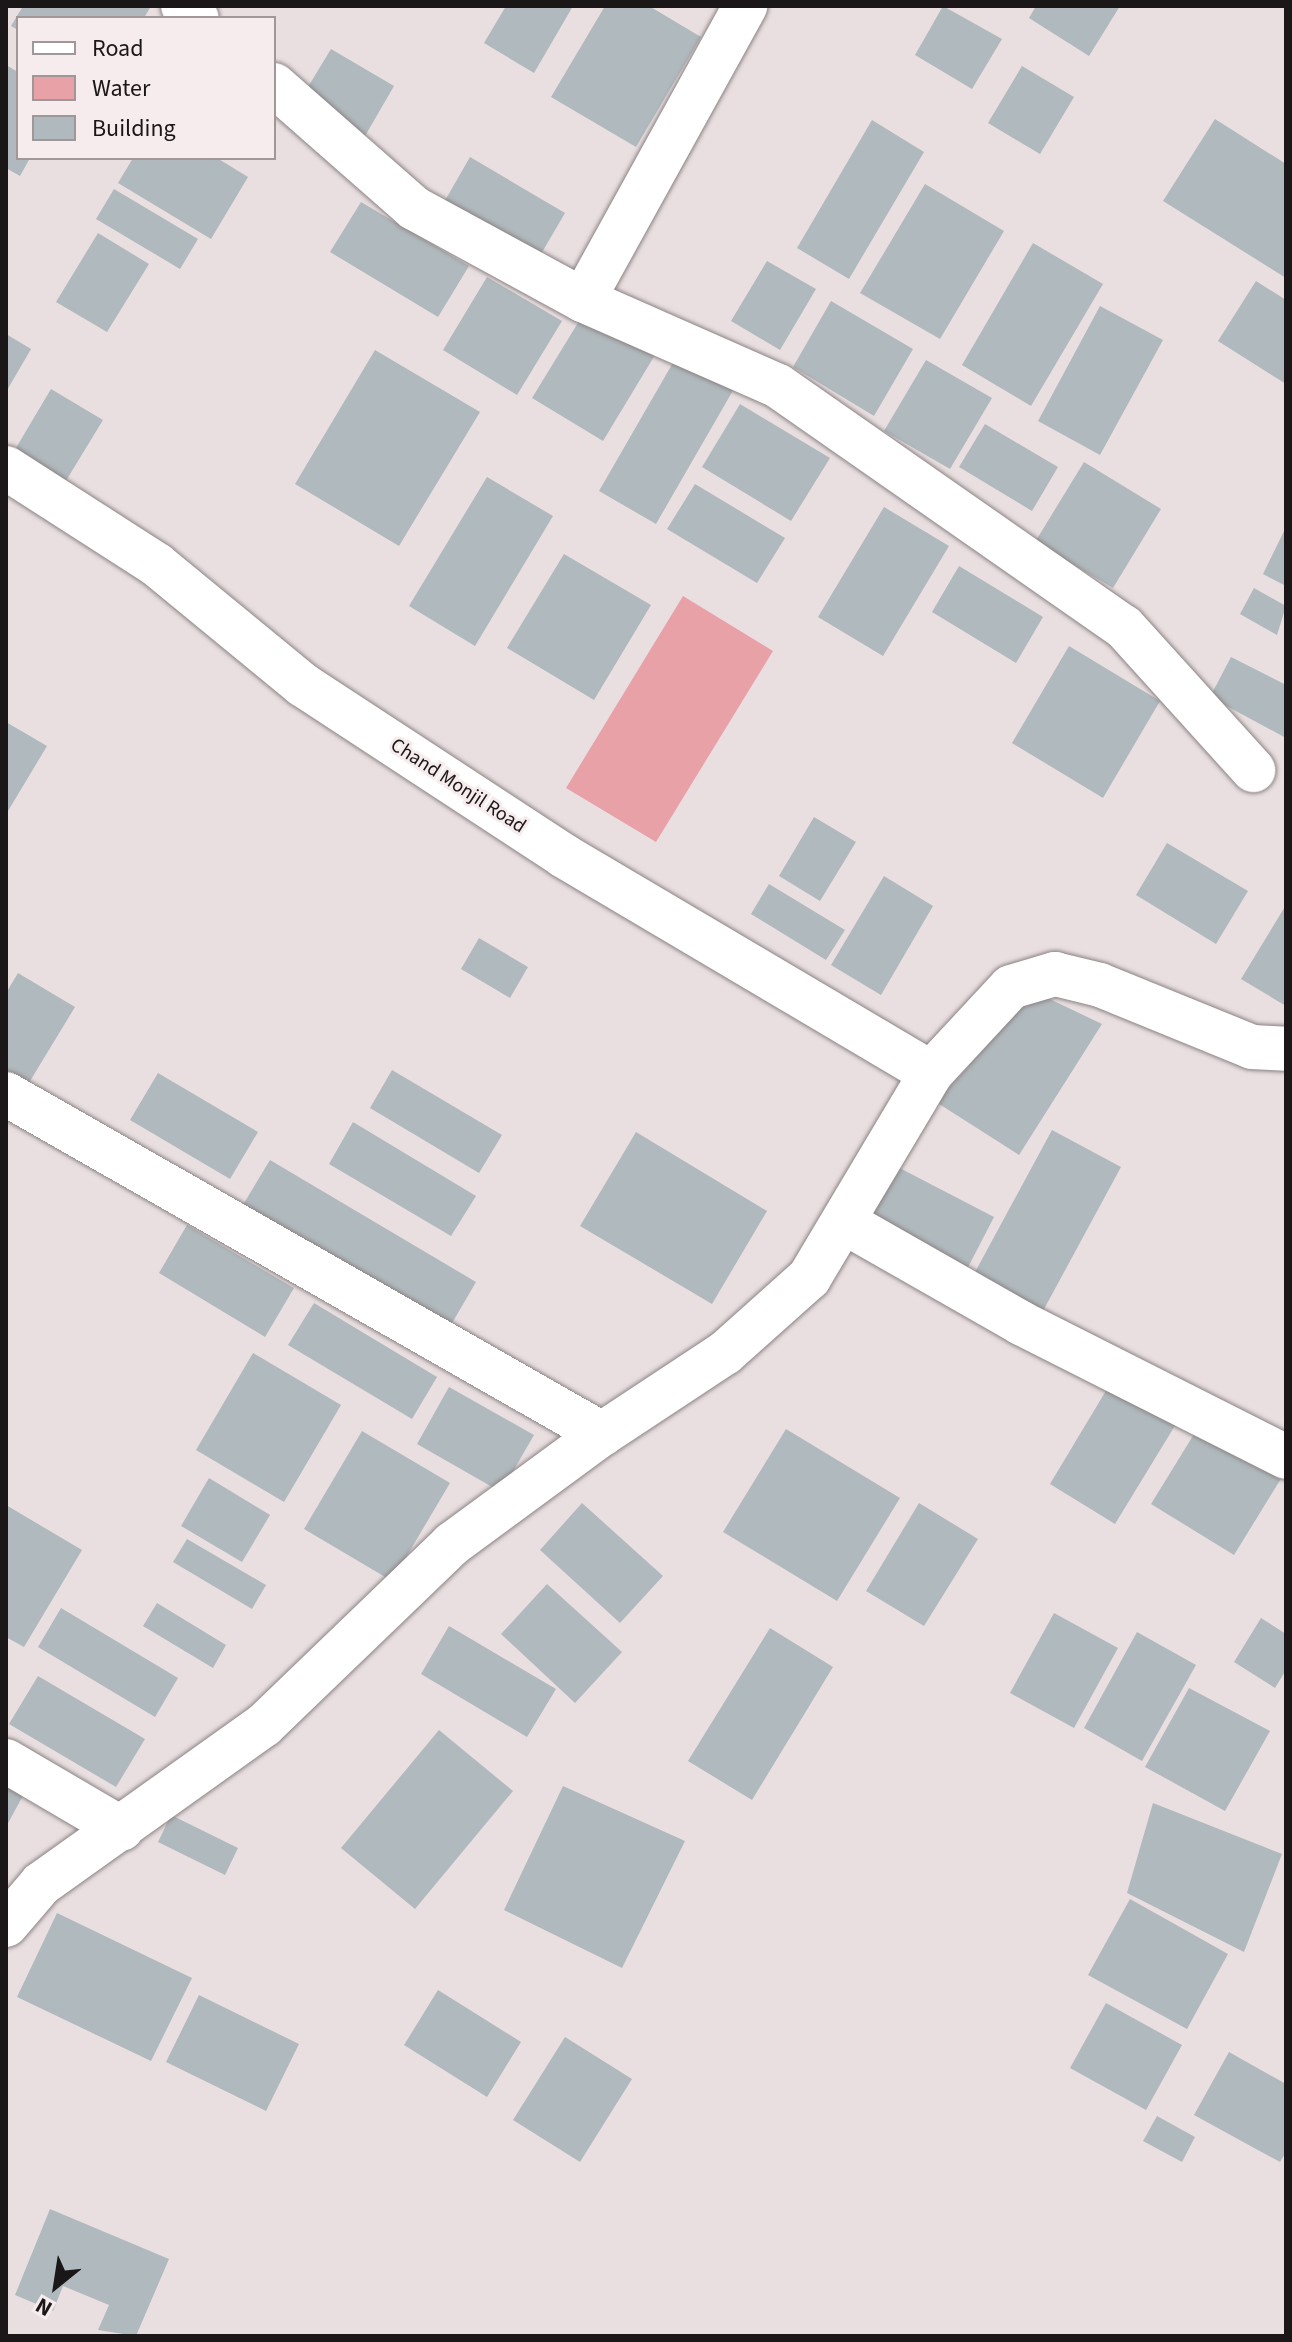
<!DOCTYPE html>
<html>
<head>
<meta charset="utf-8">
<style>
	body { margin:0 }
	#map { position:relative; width:1292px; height:2342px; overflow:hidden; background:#e9dfe0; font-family:"Source Sans 3",sans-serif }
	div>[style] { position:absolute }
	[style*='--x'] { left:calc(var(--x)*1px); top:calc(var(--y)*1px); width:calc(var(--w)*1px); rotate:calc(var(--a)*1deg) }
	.water>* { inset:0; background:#e9a1a8 }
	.building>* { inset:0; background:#b0b9bd }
	.roads { filter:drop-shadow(0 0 2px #8b8283) drop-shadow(0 0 2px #8b8283) }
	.street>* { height:44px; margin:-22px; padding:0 22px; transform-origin:22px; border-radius:22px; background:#fff }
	span { translate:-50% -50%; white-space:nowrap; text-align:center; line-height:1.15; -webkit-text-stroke:6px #f7eced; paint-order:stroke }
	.street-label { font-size:20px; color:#1b1718 }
	.frame { position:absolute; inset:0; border:8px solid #1b1718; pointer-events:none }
	.legend { position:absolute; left:16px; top:16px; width:260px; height:144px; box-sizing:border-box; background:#f7eced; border:2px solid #9f9798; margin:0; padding:10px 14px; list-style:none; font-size:24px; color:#1b1718 }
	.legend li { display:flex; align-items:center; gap:16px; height:40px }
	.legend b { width:40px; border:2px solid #9f9798 }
	.north { position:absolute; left:16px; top:2246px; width:80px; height:80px; -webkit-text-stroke:6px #f7eced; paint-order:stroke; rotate:210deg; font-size:22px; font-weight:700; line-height:32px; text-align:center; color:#1b1718 }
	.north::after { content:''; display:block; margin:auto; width:28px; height:36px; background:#1b1718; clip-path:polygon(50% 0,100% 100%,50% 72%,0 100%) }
</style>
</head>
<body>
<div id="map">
	<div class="water">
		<div style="clip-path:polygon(683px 596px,773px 651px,656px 842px,566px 788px)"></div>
	</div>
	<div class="building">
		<div style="clip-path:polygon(23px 6px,151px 6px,144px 18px,18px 18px,18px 30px,11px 26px)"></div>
		<div style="clip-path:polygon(506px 6px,573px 6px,534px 73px,484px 43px)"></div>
		<div style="clip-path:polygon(605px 6px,649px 6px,701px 37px,636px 147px,551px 97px)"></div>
		<div style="clip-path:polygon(943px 6px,1002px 39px,972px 89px,915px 55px)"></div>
		<div style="clip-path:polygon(1036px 6px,1120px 6px,1089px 56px,1029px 18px)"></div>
		<div style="clip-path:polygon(331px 49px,394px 86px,361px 143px,297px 105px)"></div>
		<div style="clip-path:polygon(6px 65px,18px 72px,18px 158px,30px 158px,20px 176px,6px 168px)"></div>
		<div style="clip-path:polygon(1022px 66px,1074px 97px,1040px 154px,988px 123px)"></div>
		<div style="clip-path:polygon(1215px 119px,1286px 164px,1286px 278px,1163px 201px)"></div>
		<div style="clip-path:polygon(872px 120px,924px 152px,849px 279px,797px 248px)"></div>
		<div style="clip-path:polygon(470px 157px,565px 213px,534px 266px,439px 211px)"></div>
		<div style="clip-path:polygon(133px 158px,217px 158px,248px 177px,211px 239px,118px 183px)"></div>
		<div style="clip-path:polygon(925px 184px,1004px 231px,940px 339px,860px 293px)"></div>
		<div style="clip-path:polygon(114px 189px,198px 239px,180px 269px,96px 219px)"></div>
		<div style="clip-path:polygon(361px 202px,469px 266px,438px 317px,330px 252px)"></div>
		<div style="clip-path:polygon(98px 233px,149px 264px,107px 332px,56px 302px)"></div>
		<div style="clip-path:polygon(1033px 243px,1103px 284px,1031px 406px,962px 365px)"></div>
		<div style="clip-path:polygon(767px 261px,816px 289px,780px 350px,731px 321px)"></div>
		<div style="clip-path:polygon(487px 277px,562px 321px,517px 395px,443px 350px)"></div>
		<div style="clip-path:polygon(1256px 281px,1286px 300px,1286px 384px,1218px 341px)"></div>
		<div style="clip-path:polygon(831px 301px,913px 349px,874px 416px,793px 367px)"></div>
		<div style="clip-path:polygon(1100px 306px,1163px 340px,1100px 455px,1038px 421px)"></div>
		<div style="clip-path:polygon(584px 313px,655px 355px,603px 441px,532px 398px)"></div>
		<div style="clip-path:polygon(6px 334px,31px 349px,6px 392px)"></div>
		<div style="clip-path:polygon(375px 350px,480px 412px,399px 546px,295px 484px)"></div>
		<div style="clip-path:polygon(678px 354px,735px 387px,656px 524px,599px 491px)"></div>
		<div style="clip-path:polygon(926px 360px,992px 398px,950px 469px,884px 431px)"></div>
		<div style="clip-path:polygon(51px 389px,103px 420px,61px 489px,10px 458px)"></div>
		<div style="clip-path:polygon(740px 404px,830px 458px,791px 521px,702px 467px)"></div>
		<div style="clip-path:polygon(985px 424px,1058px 467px,1032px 511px,959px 467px)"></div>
		<div style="clip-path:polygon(1084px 462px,1161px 509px,1113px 588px,1035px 542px)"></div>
		<div style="clip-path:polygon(487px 477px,553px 516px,475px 646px,409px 606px)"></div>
		<div style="clip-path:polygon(695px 484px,785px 538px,757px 583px,667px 529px)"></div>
		<div style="clip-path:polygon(884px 507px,949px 546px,883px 656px,818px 617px)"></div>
		<div style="clip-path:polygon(1286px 527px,1286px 586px,1263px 574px)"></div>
		<div style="clip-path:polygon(564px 554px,651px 605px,594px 700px,507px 648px)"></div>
		<div style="clip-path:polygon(959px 566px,1043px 617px,1016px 663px,932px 612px)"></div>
		<div style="clip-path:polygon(1254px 588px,1286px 606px,1277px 635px,1240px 614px)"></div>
		<div style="clip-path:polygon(1069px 646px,1160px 701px,1103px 798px,1012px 743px)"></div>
		<div style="clip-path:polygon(1231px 657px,1286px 685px,1286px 738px,1210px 697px)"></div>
		<div style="clip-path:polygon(6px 722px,47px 746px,8px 811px,6px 809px)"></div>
		<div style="clip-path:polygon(814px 817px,856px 842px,820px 901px,779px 876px)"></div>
		<div style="clip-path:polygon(1167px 843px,1248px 891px,1216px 944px,1136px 895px)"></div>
		<div style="clip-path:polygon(884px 876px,933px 906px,881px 995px,831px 965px)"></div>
		<div style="clip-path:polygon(769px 884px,845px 930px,826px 960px,751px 914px)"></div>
		<div style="clip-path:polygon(1286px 905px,1286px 1006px,1241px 979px)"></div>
		<div style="clip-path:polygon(479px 938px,528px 967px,510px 998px,461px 969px)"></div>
		<div style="clip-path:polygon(18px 973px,75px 1007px,27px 1086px,6px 1073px,6px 993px)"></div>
		<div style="clip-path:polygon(1035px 992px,1102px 1024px,1019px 1155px,936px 1102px)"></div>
		<div style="clip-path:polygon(392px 1070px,502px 1135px,479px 1173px,370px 1108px)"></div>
		<div style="clip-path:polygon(158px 1073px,258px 1132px,230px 1179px,130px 1120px)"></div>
		<div style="clip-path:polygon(353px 1122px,476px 1196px,451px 1236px,329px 1164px)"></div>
		<div style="clip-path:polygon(1052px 1130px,1121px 1167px,1043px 1311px,974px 1274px)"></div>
		<div style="clip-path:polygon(636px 1132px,767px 1211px,712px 1304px,580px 1226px)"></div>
		<div style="clip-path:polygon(270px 1160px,476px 1282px,448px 1330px,241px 1208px)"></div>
		<div style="clip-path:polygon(890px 1163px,994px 1217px,964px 1275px,860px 1220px)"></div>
		<div style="clip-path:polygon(187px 1225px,294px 1288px,265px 1337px,159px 1273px)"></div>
		<div style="clip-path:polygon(314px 1303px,437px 1377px,412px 1419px,288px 1345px)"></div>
		<div style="clip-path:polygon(253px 1353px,341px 1405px,284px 1502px,196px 1450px)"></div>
		<div style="clip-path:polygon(1110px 1384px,1176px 1424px,1115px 1524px,1050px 1484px)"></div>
		<div style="clip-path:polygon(449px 1387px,534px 1435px,501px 1492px,417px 1444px)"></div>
		<div style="clip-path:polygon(1199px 1426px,1282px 1477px,1234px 1555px,1151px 1504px)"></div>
		<div style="clip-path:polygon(786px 1429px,900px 1498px,837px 1601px,723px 1532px)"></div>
		<div style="clip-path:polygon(362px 1431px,450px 1483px,392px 1581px,304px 1529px)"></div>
		<div style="clip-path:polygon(209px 1478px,270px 1515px,242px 1562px,181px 1526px)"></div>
		<div style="clip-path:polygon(582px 1503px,663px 1576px,620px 1623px,540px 1550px)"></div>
		<div style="clip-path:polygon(919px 1503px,978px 1539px,924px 1626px,866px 1591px)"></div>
		<div style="clip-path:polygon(6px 1505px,82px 1550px,24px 1647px,6px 1637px)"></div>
		<div style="clip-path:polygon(187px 1539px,266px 1585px,252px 1609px,173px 1562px)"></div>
		<div style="clip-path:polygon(547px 1584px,622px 1652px,575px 1703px,501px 1634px)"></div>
		<div style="clip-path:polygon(157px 1603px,226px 1645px,213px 1668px,143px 1626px)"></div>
		<div style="clip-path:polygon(61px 1608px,178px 1678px,155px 1717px,38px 1647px)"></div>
		<div style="clip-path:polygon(1054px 1613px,1118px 1648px,1074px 1728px,1010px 1693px)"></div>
		<div style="clip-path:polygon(1261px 1618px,1286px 1634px,1286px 1670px,1275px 1688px,1234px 1662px)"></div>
		<div style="clip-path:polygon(449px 1626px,556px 1689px,527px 1737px,421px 1674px)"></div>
		<div style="clip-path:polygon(770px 1628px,833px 1667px,752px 1800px,688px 1761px)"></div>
		<div style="clip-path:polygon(1137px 1632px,1196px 1665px,1142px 1761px,1084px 1728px)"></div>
		<div style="clip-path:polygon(38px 1676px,145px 1739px,116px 1787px,9px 1724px)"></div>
		<div style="clip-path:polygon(1189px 1688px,1270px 1731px,1225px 1811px,1145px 1767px)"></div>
		<div style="clip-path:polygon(439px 1730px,513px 1791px,415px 1909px,341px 1848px)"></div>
		<div style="clip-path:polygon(6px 1779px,26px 1790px,6px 1827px)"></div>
		<div style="clip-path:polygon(563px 1786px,685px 1841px,622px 1968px,504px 1910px)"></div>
		<div style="clip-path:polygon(1153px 1803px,1282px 1854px,1244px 1952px,1127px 1893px)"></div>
		<div style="clip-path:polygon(171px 1815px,238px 1848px,225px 1875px,158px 1842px)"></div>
		<div style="clip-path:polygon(1130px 1899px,1228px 1954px,1187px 2029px,1088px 1975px)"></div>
		<div style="clip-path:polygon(57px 1913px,192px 1978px,151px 2061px,17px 1997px)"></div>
		<div style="clip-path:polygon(438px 1990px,521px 2042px,487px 2097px,404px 2045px)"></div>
		<div style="clip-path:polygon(199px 1995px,299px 2044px,266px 2111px,166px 2062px)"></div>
		<div style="clip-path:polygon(1106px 2003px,1182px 2045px,1146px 2110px,1070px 2068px)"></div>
		<div style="clip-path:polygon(565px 2037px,632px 2079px,580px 2162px,513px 2120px)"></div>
		<div style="clip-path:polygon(1229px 2052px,1286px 2084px,1286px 2152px,1280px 2162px,1194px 2115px)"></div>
		<div style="clip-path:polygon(1157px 2116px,1195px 2137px,1182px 2162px,1143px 2141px)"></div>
		<div style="clip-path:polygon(50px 2209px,169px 2259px,136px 2336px,98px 2330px,109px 2305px,63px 2286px,53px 2311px,15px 2295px)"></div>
	</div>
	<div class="roads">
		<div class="street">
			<div style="--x:183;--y:6;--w:18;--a:41"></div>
			<div style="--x:274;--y:85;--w:186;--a:41.3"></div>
			<div style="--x:414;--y:208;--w:192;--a:28.6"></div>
			<div style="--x:583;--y:300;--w:213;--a:23.8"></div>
			<div style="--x:778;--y:386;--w:422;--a:34.9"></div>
			<div style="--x:1124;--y:627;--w:193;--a:47.9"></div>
			<div style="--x:583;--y:300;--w:336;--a:-61.1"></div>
			<div style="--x:6;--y:468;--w:179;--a:32.7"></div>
			<div style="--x:157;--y:565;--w:189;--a:39.4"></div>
			<div style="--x:303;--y:685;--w:312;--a:33.2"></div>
			<div style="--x:564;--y:856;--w:426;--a:30.6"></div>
			<div style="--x:6;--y:1094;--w:686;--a:29.7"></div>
			<div style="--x:844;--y:1222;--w:204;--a:29.7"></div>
			<div style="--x:1021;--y:1323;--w:297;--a:26.8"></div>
			<div style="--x:6;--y:1761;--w:134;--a:30.4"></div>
			<div style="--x:6;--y:1925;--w:54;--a:-49.5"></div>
			<div style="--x:41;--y:1884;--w:274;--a:-35.5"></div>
			<div style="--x:264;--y:1725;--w:261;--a:-43.9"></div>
			<div style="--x:452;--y:1544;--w:186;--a:-36.3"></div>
			<div style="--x:602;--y:1434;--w:147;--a:-33.4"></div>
			<div style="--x:725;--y:1353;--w:113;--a:-41.8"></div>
			<div style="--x:809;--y:1278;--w:239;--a:-59.2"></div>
			<div style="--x:931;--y:1073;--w:117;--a:-47.1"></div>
			<div style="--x:1011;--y:987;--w:46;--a:-16.5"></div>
			<div style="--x:1055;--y:974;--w:46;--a:13.7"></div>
			<div style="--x:1100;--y:985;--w:164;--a:22.2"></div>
			<div style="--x:1252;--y:1047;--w:34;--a:3"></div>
		</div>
	</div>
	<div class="street-label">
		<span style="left:458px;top:786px;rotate:33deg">Chand Monjil Road</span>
	</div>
	<div class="frame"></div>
	<ul class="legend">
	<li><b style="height:10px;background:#fff"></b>Road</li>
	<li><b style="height:22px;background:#e9a1a8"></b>Water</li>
	<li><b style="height:22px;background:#b0b9bd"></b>Building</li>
	</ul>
	<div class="north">N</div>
</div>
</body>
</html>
